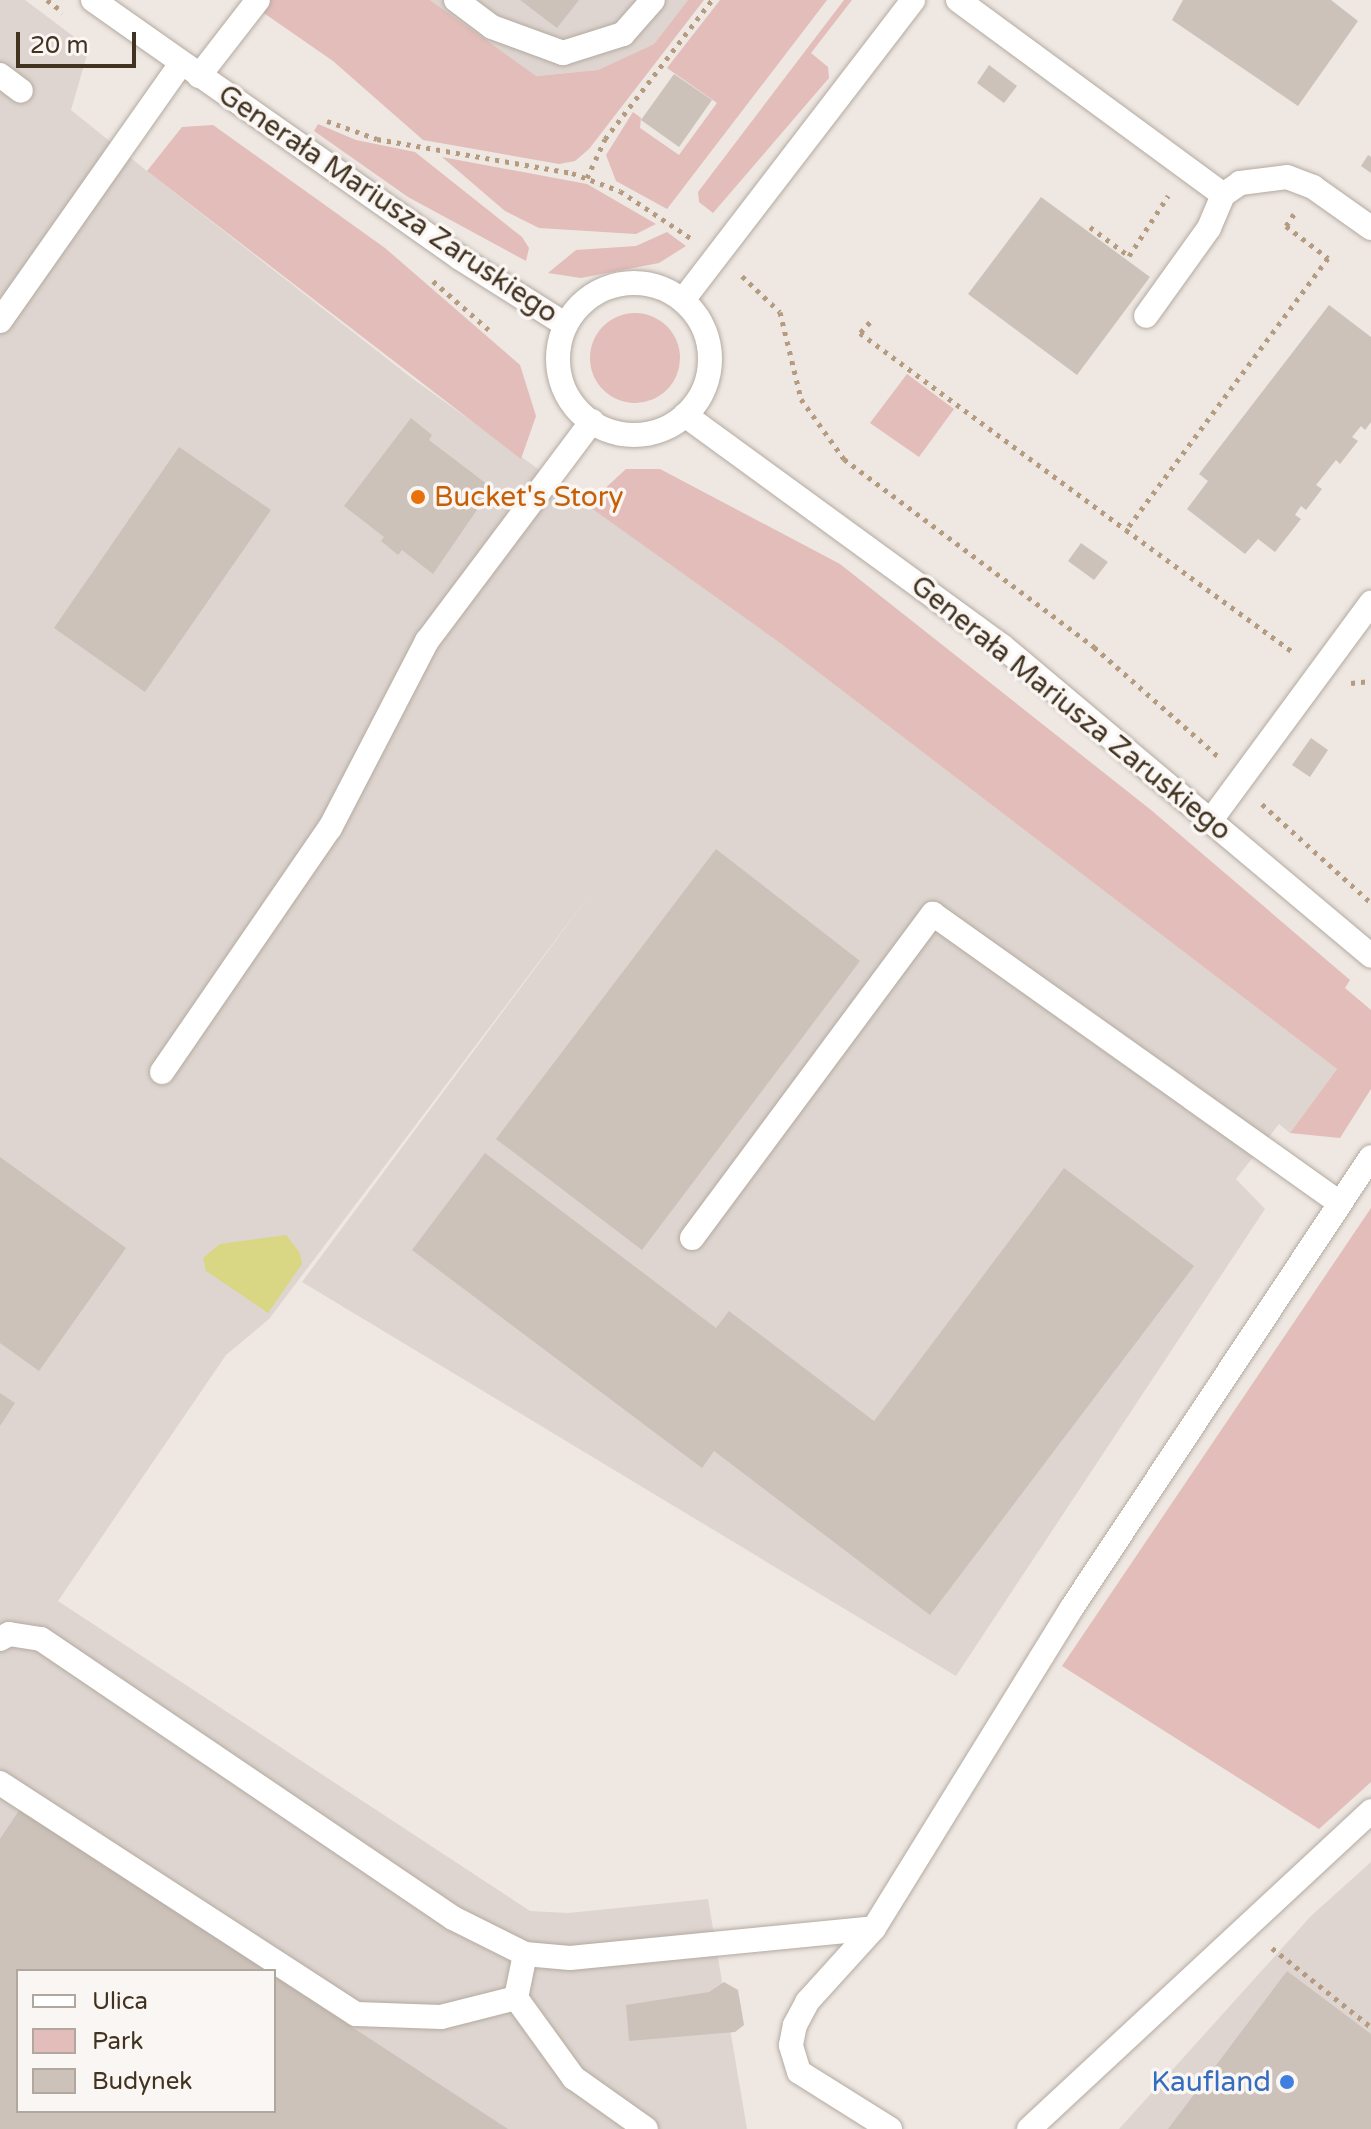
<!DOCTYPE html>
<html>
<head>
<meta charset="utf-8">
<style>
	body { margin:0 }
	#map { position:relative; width:1371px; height:2129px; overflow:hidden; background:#eee7e2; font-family:"Varela Round",sans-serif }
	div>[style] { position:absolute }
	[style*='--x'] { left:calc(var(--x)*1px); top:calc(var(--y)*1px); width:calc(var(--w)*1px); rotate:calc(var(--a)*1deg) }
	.built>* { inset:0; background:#ded5d0 }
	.green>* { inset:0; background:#e2bdb9 }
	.round { border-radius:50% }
	.water>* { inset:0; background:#d9d784 }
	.building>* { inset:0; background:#ccc2ba }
	.path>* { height:5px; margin-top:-2.5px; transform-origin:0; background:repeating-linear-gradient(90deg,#b59b7f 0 4px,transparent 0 10px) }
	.roads { filter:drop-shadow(0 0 2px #b4aaa0) drop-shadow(0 0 2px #b4aaa0) }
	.minor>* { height:24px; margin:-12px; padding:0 12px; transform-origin:12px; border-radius:12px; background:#fff }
	.minor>.ring { margin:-12px; padding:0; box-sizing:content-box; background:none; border:24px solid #fff; border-radius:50% }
	.dots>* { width:22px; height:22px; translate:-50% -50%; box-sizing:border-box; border:4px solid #faf6f4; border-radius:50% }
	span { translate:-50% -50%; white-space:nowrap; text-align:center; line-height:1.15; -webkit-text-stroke:7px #faf6f4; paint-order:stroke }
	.street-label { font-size:28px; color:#423320 }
	.food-label { font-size:28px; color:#c56008 }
	.left { translate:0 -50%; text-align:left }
	.shop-label { font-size:28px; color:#366cbe }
	.right { translate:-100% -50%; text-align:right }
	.legend { position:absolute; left:16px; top:1969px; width:260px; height:144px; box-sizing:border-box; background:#faf6f4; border:2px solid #b0a89f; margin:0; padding:10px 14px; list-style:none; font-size:24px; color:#423320 }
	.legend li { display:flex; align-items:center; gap:16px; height:40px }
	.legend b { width:40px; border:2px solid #b0a89f }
	.scale { position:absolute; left:16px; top:32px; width:120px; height:36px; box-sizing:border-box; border:4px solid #423320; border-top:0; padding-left:10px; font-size:24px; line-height:28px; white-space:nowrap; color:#423320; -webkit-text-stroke:6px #faf6f4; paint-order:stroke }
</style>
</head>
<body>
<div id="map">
	<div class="built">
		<div style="clip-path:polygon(evenodd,0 0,25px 0,89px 48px,71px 110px,147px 171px,413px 379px,780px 643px,1337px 1069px,1290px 1133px,1279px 1124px,1236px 1179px,1265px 1209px,956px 1676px,302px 1282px,594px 889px,269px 1319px,226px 1355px,58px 1601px,530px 1911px,568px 1913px,708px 1899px,747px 2129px,0 2129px,0 0,18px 1971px,274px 1971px,274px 2111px,18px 2111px,18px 1971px)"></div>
		<div style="clip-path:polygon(430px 0,688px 0,654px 44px,598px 70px,535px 76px)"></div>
		<div style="clip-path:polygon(1371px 1862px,1371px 2129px,1119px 2129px,1311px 1916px)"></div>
	</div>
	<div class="green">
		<div style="clip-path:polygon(245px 0,430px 0,536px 76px,598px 70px,654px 44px,688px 0,704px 0,589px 149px,575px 161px,559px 164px,423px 140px,333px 61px)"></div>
		<div style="clip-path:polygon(720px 0,827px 0,667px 209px,616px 181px,606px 155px,633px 112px,641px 118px,640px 128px,679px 155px,717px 103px,667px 68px)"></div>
		<div style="clip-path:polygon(844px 0,852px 0,811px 53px,828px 67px,829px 78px,713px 213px,699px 202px,698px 192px)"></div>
		<div style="clip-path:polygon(318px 124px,356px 140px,415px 152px,522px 237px,529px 248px,526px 261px,408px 197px,314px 131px)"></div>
		<div style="clip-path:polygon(213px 125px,385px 248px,520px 365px,536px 416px,521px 459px,147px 171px,182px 127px)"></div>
		<div style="clip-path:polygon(442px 157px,587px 184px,656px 224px,636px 234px,539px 228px,505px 211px)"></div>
		<div style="clip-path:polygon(667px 232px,686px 246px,659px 263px,581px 278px,548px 273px,576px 250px,636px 246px)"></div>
		<div class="round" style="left:590px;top:313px;width:90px;height:90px"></div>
		<div style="clip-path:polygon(907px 374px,954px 409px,919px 457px,870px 423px)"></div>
		<div style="clip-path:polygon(626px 469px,660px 469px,840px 564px,1151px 810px,1350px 980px,1345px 988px,1371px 1010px,1371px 1089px,1340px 1138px,1290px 1133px,1337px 1069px,780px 643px,587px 505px)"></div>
		<div style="clip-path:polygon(1371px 1208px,1371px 1782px,1319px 1829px,1062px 1666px)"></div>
	</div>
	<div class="water">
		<div style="clip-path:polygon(286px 1235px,300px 1253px,302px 1264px,268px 1313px,206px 1271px,203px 1258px,220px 1244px)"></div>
	</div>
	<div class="building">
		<div style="clip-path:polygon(520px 0,579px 0,557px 28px)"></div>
		<div style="clip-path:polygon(1183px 0,1331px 0,1358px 21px,1298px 106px,1172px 20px)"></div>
		<div style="clip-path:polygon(989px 65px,1017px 86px,1004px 103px,977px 83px)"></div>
		<div style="clip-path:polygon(674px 74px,712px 100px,679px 147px,641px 120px)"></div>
		<div style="clip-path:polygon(1368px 155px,1371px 157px,1371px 173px,1361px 166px)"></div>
		<div style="clip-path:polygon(1041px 197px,1150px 277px,1077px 375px,968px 294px)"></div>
		<div style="clip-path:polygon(1329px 305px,1371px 337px,1371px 422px,1365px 430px,1361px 426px,1352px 437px,1358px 441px,1340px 464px,1336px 460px,1316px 485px,1322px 489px,1306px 510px,1301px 506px,1295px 515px,1301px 519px,1275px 552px,1258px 539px,1245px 554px,1187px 509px,1208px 481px,1199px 474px)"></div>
		<div style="clip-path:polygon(411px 418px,432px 435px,429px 440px,492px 488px,433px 574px,402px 550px,398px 555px,381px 541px,384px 537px,344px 506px)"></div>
		<div style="clip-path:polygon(179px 447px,271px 510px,145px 692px,54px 628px)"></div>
		<div style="clip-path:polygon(1081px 543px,1108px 562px,1094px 580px,1068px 561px)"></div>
		<div style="clip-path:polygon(1311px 738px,1328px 750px,1310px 777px,1292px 765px)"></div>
		<div style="clip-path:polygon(716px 849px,860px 961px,642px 1250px,496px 1139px)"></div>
		<div style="clip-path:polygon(485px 1153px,716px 1328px,729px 1311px,874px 1421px,1064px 1168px,1194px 1266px,930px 1615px,714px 1451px,702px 1468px,412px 1250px)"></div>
		<div style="clip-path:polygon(0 1157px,126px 1248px,39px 1371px,0 1343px)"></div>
		<div style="clip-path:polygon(0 1393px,15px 1403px,0 1426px)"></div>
		<div style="clip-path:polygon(20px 1809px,267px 1971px,18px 1971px,18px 2111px,274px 2111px,274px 1976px,508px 2129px,0 2129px,0 1839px)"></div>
		<div style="clip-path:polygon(1287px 1971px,1371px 2034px,1371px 2129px,1168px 2129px)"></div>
		<div style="clip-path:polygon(724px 1982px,738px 1990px,744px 2025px,735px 2032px,629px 2041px,626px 2005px,709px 1992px)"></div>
	</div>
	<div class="path">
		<div style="--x:47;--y:0;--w:20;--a:37"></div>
		<div style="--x:327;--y:121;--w:53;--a:19.8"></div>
		<div style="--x:377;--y:139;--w:198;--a:9.9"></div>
		<div style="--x:572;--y:173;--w:51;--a:20.6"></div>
		<div style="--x:620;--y:191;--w:87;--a:33.7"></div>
		<div style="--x:587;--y:178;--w:43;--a:-65.2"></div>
		<div style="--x:605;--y:139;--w:175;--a:-52.4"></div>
		<div style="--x:1294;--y:214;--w:14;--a:124"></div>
		<div style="--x:1286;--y:226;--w:53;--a:37.3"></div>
		<div style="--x:1328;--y:258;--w:339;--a:126.6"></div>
		<div style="--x:1126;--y:530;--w:208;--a:36.2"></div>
		<div style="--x:1090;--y:227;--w:49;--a:36.6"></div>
		<div style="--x:1129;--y:256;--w:72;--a:-57"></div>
		<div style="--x:742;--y:276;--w:52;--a:43.5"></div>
		<div style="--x:780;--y:312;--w:89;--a:76.4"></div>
		<div style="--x:801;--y:399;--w:74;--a:54.4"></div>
		<div style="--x:844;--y:459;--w:313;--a:36.9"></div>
		<div style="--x:1094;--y:647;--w:168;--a:41.4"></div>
		<div style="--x:433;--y:281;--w:74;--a:41.2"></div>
		<div style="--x:870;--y:322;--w:15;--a:132"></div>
		<div style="--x:860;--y:333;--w:331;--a:36.5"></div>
		<div style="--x:1351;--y:683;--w:20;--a:-6"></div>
		<div style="--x:1262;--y:804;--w:147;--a:42.2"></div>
		<div style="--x:1272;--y:1948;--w:127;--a:38.6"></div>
	</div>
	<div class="roads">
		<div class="minor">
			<div style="--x:93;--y:0;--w:449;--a:35.1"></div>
			<div style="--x:460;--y:258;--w:125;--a:32.3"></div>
			<div style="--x:456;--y:0;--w:45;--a:36.9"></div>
			<div style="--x:492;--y:27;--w:76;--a:20.1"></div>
			<div style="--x:563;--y:53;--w:63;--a:-17.6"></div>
			<div style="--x:623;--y:34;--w:45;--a:-48.6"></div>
			<div style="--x:958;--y:0;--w:329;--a:36.3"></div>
			<div style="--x:1223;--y:195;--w:36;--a:113"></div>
			<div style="--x:1209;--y:228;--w:108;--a:125.6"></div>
			<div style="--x:0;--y:75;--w:26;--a:37"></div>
			<div style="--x:199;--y:76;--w:96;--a:-52.2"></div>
			<div style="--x:1223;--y:195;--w:21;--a:-35"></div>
			<div style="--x:1240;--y:183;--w:47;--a:-7.3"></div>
			<div style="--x:1287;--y:177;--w:28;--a:21"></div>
			<div style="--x:1313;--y:187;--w:71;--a:35.3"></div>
			<div class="ring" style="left:558px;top:283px;width:128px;height:128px"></div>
			<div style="--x:683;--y:300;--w:378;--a:-52.5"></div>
			<div style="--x:0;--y:321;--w:315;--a:-54.9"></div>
			<div style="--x:685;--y:415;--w:392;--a:36.1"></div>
			<div style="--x:1002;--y:646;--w:482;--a:40"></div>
			<div style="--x:1211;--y:820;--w:270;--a:-53.6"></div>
			<div style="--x:162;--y:1072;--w:296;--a:-55.5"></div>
			<div style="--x:330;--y:828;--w:211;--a:-62.6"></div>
			<div style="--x:427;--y:641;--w:275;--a:-53.1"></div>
			<div style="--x:692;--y:1238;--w:404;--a:-53.4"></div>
			<div style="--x:933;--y:914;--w:498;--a:35.4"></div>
			<div style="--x:0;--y:1639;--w:10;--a:-29"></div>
			<div style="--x:9;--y:1634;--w:32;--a:9"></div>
			<div style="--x:41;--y:1639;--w:498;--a:34.1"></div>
			<div style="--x:453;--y:1918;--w:80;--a:26.6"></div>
			<div style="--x:525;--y:1954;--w:45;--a:5.1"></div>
			<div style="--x:570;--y:1958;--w:305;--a:-5.6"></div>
			<div style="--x:0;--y:1783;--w:424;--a:33"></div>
			<div style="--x:356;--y:2014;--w:85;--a:2"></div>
			<div style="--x:441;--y:2017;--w:77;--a:-14.2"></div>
			<div style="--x:516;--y:1998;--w:45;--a:-78.4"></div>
			<div style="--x:516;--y:1998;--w:99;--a:54.1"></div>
			<div style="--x:574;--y:2078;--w:88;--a:35.3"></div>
			<div style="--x:890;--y:2129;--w:107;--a:-147.9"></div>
			<div style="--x:799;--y:2072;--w:28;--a:-107"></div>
			<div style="--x:791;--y:2045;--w:20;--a:-79"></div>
			<div style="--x:795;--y:2025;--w:26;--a:-62"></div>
			<div style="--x:807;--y:2002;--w:100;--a:-47.8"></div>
			<div style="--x:874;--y:1928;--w:375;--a:-58.3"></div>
			<div style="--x:1071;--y:1609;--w:542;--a:-56.43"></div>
			<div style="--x:1029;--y:2129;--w:467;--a:-42.9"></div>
		</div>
	</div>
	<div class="dots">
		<div style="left:418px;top:497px;background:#e8710a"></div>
		<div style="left:1287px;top:2082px;background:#3f7fe0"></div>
	</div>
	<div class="street-label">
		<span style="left:388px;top:204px;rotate:34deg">Generała Mariusza Zaruskiego</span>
		<span style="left:1071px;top:708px;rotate:39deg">Generała Mariusza Zaruskiego</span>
	</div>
	<div class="food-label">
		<span class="left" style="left:434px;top:497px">Bucket's Story</span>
	</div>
	<div class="shop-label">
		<span class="right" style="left:1271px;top:2082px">Kaufland</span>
	</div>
	<ul class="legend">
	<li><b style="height:10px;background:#fff"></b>Ulica</li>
	<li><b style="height:22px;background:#e2bdb9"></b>Park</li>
	<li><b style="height:22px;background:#ccc2ba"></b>Budynek</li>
	</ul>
	<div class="scale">20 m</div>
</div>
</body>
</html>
